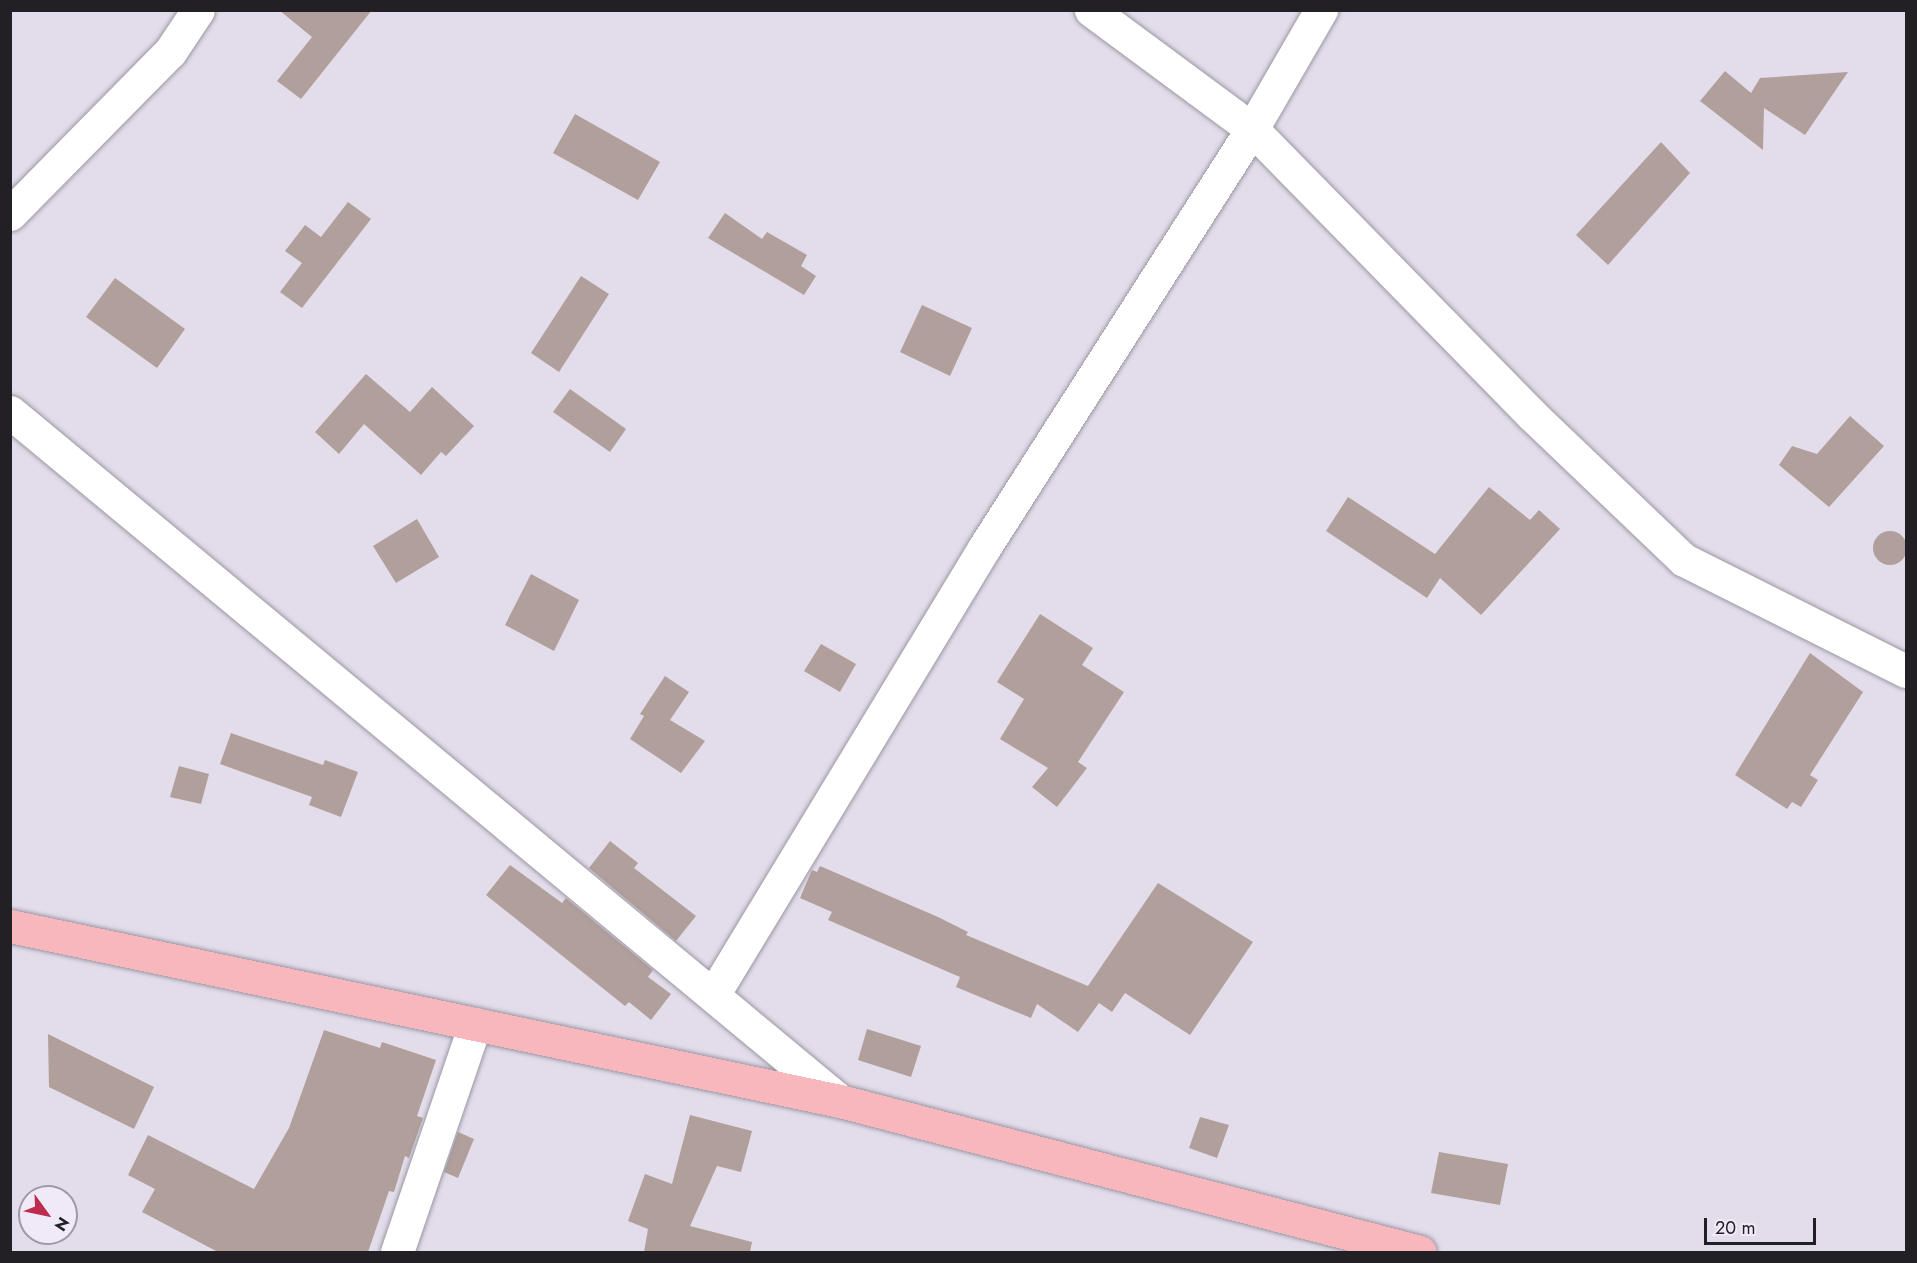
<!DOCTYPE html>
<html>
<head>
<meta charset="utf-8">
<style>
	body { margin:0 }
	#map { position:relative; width:1917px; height:1263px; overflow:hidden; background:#e3ddeb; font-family:Jost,sans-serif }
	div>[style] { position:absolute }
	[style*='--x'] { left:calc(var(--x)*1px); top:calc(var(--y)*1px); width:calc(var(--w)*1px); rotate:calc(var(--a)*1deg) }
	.building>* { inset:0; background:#b09f9a }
	.round { border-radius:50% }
	.roads { filter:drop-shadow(0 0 2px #9c96a3) drop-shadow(0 0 2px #9c96a3) }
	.minor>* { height:33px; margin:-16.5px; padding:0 16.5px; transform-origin:16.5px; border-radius:16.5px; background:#fff }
	.major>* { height:33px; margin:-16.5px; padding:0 16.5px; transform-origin:16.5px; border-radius:16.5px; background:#f7b7bc }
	span { translate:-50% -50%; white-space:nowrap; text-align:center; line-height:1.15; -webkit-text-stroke:5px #f0eaf8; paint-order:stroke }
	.frame { position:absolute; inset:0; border:12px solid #222025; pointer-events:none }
	.north { position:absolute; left:18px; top:1185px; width:60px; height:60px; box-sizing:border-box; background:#f0eaf8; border:2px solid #9e99a4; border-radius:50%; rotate:123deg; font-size:16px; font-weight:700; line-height:24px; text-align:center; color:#222025 }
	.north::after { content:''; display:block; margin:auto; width:21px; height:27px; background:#bd2c4c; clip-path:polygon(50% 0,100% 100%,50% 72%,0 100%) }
	.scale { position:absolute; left:1704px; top:1218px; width:112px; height:27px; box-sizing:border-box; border:3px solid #222025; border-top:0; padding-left:8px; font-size:18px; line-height:21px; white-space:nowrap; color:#222025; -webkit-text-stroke:4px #f0eaf8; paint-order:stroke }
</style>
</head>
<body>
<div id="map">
	<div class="building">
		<div style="clip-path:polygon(279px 10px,372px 10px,301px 99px,277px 81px,312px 37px)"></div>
		<div style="clip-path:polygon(1725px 71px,1751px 93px,1760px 78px,1848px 72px,1805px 135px,1764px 108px,1763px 150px,1700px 101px)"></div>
		<div style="clip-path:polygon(575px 114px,660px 162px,638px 200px,553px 153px)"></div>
		<div style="clip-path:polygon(1661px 142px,1690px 173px,1608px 265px,1576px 235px)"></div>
		<div style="clip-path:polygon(348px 202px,371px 219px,302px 308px,280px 292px,302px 263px,285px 251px,305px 225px,321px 237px)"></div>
		<div style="clip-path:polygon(725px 213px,762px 239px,767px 232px,807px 255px,801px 266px,816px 276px,804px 295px,708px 238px)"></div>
		<div style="clip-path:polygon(581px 276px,609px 294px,559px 372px,531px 353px)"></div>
		<div style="clip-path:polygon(115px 278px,185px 329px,157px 368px,86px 317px)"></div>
		<div style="clip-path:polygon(922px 305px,972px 328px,950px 376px,900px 352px)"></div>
		<div style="clip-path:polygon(366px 374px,410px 412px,432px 387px,474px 426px,446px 456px,441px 452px,421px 475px,364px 424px,339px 454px,315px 432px)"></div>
		<div style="clip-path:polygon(570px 389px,626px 429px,610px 452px,553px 412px)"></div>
		<div style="clip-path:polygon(1850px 416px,1884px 446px,1829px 507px,1779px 465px,1792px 446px,1817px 454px)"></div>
		<div style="clip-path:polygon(1489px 487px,1530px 520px,1539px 510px,1560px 529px,1481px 615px,1440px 578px,1427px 598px,1326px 531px,1348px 497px,1435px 554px)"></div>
		<div style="clip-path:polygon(417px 519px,439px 557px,396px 583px,373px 546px)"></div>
		<div class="round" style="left:1873px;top:531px;width:34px;height:34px"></div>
		<div style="clip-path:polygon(531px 574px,579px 600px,554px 651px,505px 625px)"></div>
		<div style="clip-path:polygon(1040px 614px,1093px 648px,1082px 665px,1124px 692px,1078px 762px,1087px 768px,1057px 807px,1032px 787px,1048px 768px,1000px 739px,1024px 699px,997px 682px)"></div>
		<div style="clip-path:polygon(821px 644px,856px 664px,840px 692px,804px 671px)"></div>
		<div style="clip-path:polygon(1810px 653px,1863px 692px,1810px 775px,1818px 780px,1801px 807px,1792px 802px,1787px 809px,1735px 775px)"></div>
		<div style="clip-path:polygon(665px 676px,689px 692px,670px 720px,705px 741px,681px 773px,630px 739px,644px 716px,640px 714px)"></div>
		<div style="clip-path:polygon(231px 733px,323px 765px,325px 760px,358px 772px,341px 817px,309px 805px,312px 797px,220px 764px)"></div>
		<div style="clip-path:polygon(179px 766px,209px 774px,201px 804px,170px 797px)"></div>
		<div style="clip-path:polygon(610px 841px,638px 863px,634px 868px,696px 916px,676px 941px,589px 868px)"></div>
		<div style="clip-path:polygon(510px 865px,562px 903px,566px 898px,653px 970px,648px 977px,671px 994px,651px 1020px,629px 1002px,625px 1006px,486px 895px)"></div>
		<div style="clip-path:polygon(820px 866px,938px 917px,968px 932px,966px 935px,1088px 986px,1158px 883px,1253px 942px,1190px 1035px,1125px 993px,1112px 1012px,1099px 1003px,1078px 1032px,1037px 1004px,1031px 1018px,956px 987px,960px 977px,828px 920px,832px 912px,800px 898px,812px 870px,817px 872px)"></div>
		<div style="clip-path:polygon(867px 1029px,921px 1046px,911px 1077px,858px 1060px)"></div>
		<div style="clip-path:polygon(324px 1030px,380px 1048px,382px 1042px,436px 1060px,417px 1116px,423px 1118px,409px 1158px,405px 1156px,394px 1192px,389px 1191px,368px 1252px,218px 1252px,142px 1212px,155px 1189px,128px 1175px,148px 1135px,254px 1189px,289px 1128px)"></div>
		<div style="clip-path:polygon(48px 1034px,154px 1087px,134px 1129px,49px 1087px)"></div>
		<div style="clip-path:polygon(690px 1115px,752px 1131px,741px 1172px,717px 1166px,690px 1226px,752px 1242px,750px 1252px,644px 1252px,648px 1229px,628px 1221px,645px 1174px,672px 1184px)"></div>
		<div style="clip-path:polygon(1200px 1117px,1229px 1125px,1217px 1158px,1189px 1148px)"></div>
		<div style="clip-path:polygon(458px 1132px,474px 1139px,458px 1178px,444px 1172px)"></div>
		<div style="clip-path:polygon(1439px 1152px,1508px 1164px,1500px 1205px,1431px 1193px)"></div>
	</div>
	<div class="roads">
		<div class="minor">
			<div style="--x:1091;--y:10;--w:200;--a:36.5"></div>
			<div style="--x:1252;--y:129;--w:399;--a:45.6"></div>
			<div style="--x:1531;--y:414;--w:211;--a:43.7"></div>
			<div style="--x:1684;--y:560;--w:248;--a:26.6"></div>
			<div style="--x:10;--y:214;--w:228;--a:-45.4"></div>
			<div style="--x:170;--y:52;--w:50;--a:-56.3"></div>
			<div style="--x:10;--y:412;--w:1079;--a:39.7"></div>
			<div style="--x:713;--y:995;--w:523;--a:-58.77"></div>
			<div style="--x:984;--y:548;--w:497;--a:-57.4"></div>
			<div style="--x:1252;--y:129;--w:138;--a:-59.9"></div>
			<div style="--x:397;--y:1252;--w:241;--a:-71.1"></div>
		</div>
		<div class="major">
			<div style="--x:10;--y:926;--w:848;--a:11.91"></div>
			<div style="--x:840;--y:1101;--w:599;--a:14.59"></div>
		</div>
	</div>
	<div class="frame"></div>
	<div class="north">N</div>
	<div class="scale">20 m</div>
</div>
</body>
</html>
